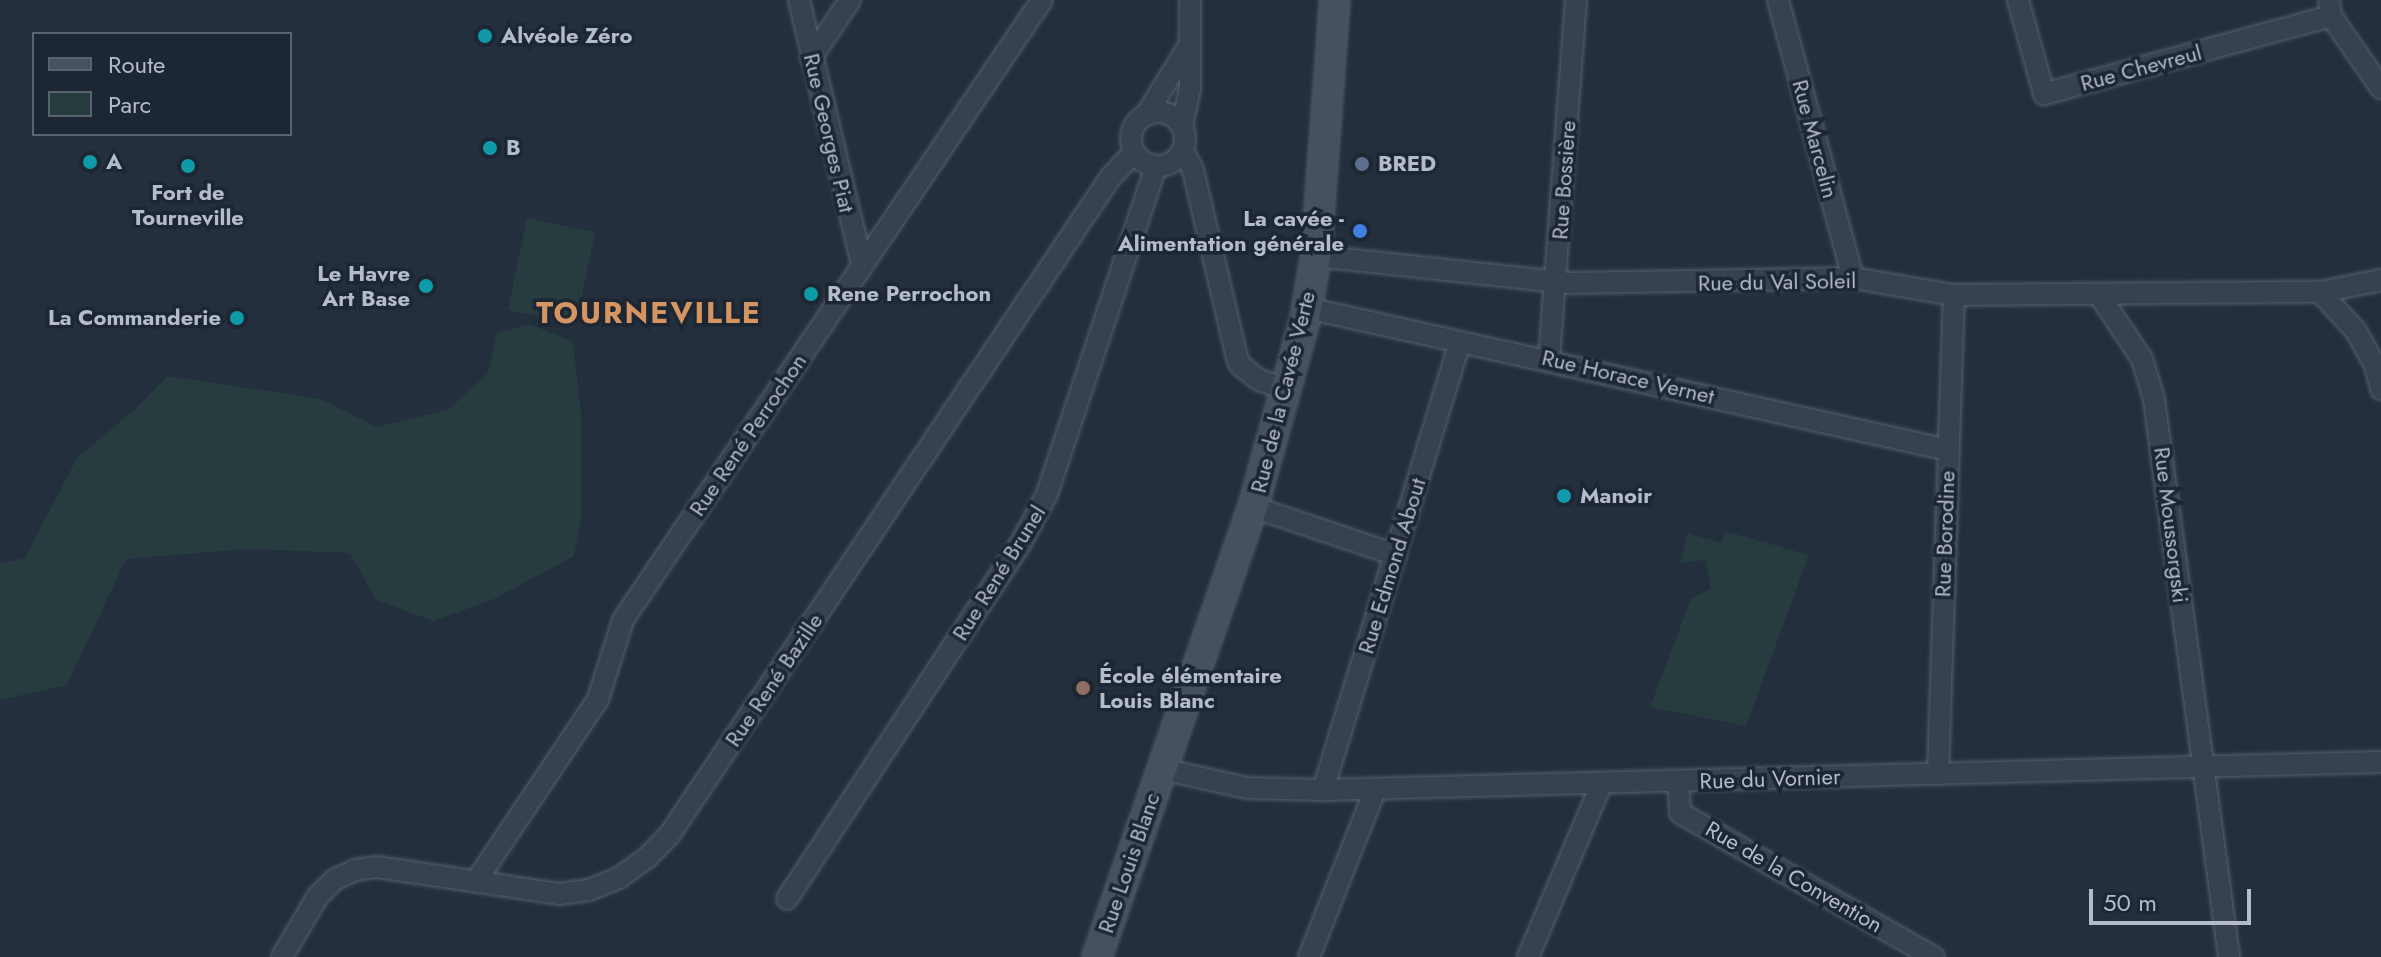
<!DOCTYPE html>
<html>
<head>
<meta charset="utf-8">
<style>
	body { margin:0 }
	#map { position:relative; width:2381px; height:957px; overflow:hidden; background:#242f3e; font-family:Jost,sans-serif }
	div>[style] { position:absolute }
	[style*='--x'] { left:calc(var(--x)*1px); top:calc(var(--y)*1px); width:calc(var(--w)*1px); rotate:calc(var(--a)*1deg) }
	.green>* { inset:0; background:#263c3f }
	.roads { filter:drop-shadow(0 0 2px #565f6c) drop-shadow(0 0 2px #565f6c) }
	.street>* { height:20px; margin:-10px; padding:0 10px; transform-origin:10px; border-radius:10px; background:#38414e }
	.street>.ring { margin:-10px; padding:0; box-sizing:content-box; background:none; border:20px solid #38414e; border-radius:50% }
	.secondary>* { height:28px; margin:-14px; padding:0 14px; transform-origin:14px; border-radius:14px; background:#465061 }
	.dots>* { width:22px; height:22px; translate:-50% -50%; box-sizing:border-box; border:4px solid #1d2633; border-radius:50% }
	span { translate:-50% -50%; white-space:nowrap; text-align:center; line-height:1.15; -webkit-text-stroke:7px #1d2633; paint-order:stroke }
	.poi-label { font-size:22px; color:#b4bcc9; font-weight:700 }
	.left { translate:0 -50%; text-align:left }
	.right { translate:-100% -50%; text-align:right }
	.street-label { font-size:22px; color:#b4bcc9 }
	.district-label { font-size:30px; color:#d59563; font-weight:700; letter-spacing:2px }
	.legend { position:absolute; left:32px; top:32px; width:260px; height:104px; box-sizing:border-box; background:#1d2633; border:2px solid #59626f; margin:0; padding:10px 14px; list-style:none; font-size:24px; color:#b4bcc9 }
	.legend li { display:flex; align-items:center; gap:16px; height:40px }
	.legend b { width:40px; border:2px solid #59626f }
	.scale { position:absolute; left:2089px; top:889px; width:162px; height:36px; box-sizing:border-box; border:4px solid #b4bcc9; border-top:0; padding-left:10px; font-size:24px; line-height:28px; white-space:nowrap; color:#b4bcc9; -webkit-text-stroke:6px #1d2633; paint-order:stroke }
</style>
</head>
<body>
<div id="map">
	<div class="green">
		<div style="clip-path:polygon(527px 218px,595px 232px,576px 324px,508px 310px)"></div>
		<div style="clip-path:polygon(530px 324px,573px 342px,581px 414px,581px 521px,574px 556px,492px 600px,433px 621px,376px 600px,350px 553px,248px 549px,126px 559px,67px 685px,0 700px,0 564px,25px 558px,77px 458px,140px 405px,167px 376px,321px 399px,376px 427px,448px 410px,488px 373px,497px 333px)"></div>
		<div style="clip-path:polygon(1725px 531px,1809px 555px,1746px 726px,1650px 707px,1691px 599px,1711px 588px,1705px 560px,1680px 563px,1688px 533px,1721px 543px)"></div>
	</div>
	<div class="roads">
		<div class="street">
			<div style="--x:799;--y:0;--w:272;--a:76.6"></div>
			<div style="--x:1778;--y:0;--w:288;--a:74.9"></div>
			<div style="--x:2018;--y:0;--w:98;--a:74.5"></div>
			<div style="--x:2044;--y:94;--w:297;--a:-15.2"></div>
			<div style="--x:2329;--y:0;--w:16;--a:83"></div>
			<div style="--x:2331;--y:16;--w:88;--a:55.2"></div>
			<div style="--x:811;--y:58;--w:70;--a:-56.1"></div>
			<div class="ring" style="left:1131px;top:112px;width:34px;height:34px"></div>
			<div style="--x:1146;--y:115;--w:80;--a:-58.3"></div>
			<div style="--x:1182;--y:126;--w:38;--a:-78"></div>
			<div style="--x:1190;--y:89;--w:89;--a:-90"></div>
			<div style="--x:1183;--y:151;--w:21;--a:62"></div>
			<div style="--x:1193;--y:170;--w:193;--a:76.8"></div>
			<div style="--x:1237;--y:358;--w:8;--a:67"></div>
			<div style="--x:1240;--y:365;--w:24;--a:38"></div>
			<div style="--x:1259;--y:380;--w:28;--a:18"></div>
			<div style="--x:1316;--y:256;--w:254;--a:6.1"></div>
			<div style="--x:1569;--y:283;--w:284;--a:-1"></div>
			<div style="--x:1853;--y:278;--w:102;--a:9.6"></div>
			<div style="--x:1954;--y:295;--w:366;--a:-0.5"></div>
			<div style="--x:2320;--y:292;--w:62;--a:-11.1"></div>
			<div style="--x:2320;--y:292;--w:53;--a:47.3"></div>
			<div style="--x:2356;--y:331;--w:39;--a:61"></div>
			<div style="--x:2375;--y:365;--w:25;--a:76"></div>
			<div style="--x:2100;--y:296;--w:76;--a:56.3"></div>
			<div style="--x:2142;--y:359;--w:42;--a:73.3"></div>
			<div style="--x:2154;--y:399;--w:563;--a:82.34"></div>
			<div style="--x:1307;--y:308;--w:657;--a:12.49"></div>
			<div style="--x:1549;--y:359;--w:360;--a:-85.7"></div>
			<div style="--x:1253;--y:507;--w:151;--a:18.6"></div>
			<div style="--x:1162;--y:769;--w:87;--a:12.6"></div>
			<div style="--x:1247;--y:788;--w:76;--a:1.5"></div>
			<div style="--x:1323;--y:790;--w:1058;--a:-1.52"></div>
			<div style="--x:1938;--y:774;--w:479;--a:-88.1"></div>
			<div style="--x:1678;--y:782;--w:31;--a:86"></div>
			<div style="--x:1680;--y:813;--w:292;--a:29.6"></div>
			<div style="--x:1323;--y:790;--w:468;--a:-73"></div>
			<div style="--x:477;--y:880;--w:218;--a:-56.2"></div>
			<div style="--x:598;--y:699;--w:83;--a:-72.4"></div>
			<div style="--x:623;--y:620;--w:748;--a:-55.95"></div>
			<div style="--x:787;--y:899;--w:428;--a:-56.7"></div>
			<div style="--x:1022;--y:541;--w:53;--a:-62"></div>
			<div style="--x:1047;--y:494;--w:345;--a:-71.6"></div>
			<div style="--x:282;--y:957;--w:71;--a:-59.5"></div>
			<div style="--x:318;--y:896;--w:23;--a:-45"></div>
			<div style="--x:334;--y:880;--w:23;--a:-25"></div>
			<div style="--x:355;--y:870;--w:22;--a:-8"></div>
			<div style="--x:377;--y:867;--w:184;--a:8.4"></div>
			<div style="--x:559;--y:894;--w:30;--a:-8"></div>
			<div style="--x:589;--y:890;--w:32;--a:-22"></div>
			<div style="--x:619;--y:878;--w:34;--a:-36"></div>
			<div style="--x:647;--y:858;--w:33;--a:-46"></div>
			<div style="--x:670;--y:834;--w:790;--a:-56.15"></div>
			<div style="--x:1110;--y:178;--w:35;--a:-47"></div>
			<div style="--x:1309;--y:957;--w:180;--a:-68.4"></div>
			<div style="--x:1528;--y:957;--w:187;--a:-67"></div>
		</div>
		<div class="secondary">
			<div style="--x:1097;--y:957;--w:476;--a:-70.9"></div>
			<div style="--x:1253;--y:507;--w:195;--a:-74.5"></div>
			<div style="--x:1305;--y:319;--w:64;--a:-80.1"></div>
			<div style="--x:1316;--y:256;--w:257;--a:-85.8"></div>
		</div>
	</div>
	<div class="dots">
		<div style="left:485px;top:36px;background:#0f9aa8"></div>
		<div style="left:490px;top:148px;background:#0f9aa8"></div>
		<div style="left:90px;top:162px;background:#0f9aa8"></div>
		<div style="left:1362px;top:164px;background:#5c6f8a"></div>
		<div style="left:188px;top:166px;background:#0f9aa8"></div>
		<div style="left:1360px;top:231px;background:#3f7fe0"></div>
		<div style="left:426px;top:286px;background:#0f9aa8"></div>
		<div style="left:811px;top:294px;background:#0f9aa8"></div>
		<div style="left:237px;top:318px;background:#0f9aa8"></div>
		<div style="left:1564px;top:496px;background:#0f9aa8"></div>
		<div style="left:1083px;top:688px;background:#8d6e63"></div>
	</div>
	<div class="poi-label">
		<span class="left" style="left:501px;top:36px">Alvéole Zéro</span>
		<span class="left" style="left:506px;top:148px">B</span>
		<span class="left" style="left:106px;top:162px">A</span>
		<span class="left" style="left:1378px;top:164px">BRED</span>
		<span style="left:188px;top:205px">Fort de<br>Tourneville</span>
		<span class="right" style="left:1344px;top:231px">La cavée -<br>Alimentation générale</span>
		<span class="right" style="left:410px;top:286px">Le Havre<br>Art Base</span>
		<span class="left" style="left:827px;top:294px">Rene Perrochon</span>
		<span class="right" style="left:221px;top:318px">La Commanderie</span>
		<span class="left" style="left:1580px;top:496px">Manoir</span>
		<span class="left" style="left:1099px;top:688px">École élémentaire<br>Louis Blanc</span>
	</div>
	<div class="street-label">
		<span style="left:2141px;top:68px;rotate:-15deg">Rue Chevreul</span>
		<span style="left:829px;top:133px;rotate:77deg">Rue Georges Piat</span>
		<span style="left:1815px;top:139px;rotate:75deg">Rue Marcelin</span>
		<span style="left:1564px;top:180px;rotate:-86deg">Rue Bossière</span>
		<span style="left:1777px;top:282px;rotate:-1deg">Rue du Val Soleil</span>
		<span style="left:1628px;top:377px;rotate:13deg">Rue Horace Vernet</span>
		<span style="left:1283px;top:392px;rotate:-76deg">Rue de la Cavée Verte</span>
		<span style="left:748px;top:435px;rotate:-56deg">Rue René Perrochon</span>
		<span style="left:2171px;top:525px;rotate:83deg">Rue Moussorgski</span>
		<span style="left:1945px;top:534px;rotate:-88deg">Rue Borodine</span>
		<span style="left:1392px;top:566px;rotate:-73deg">Rue Edmond About</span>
		<span style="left:999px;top:573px;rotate:-58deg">Rue René Brunel</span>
		<span style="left:774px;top:680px;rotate:-56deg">Rue René Bazille</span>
		<span style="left:1770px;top:779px;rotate:-2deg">Rue du Vornier</span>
		<span style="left:1129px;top:863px;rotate:-71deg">Rue Louis Blanc</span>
		<span style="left:1794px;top:877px;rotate:30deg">Rue de la Convention</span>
	</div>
	<div class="district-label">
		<span style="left:649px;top:313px">TOURNEVILLE</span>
	</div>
	<ul class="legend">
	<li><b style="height:10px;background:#465061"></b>Route</li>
	<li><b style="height:22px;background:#263c3f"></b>Parc</li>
	</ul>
	<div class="scale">50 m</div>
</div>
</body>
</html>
